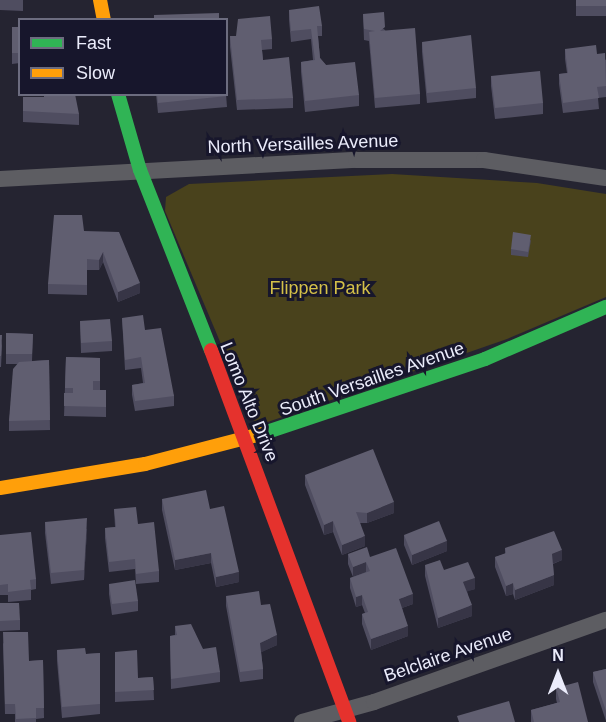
<!DOCTYPE html>
<html>
<head>
<meta charset="utf-8">
<style>
	body { margin:0 }
	#map { position:relative; width:606px; height:722px; overflow:hidden; background:#252431; font-family:Arial,sans-serif }
	div>[style] { position:absolute }
	[style*='--x'] { left:calc(var(--x)*1px); top:calc(var(--y)*1px); width:calc(var(--w)*1px); rotate:calc(var(--a)*1deg) }
	.green>* { inset:0; background:#49421c }
	.street>* { height:16px; margin:-8px; padding:0 8px; transform-origin:8px; border-radius:8px; background:#5d5d62 }
	.fast>* { height:14px; margin:-7px; padding:0 7px; transform-origin:7px; border-radius:7px; background:#30b455 }
	.slow>* { height:14px; margin:-7px; padding:0 7px; transform-origin:7px; border-radius:7px; background:#ff9f0a }
	.jam>* { height:14px; margin:-7px; padding:0 7px; transform-origin:7px; border-radius:7px; background:#e5322d }
	.wall>* { inset:0; background:#4f4d60 }
	.shaded-wall>* { inset:0; background:#373546 }
	.building>* { inset:0; background:#605e70 }
	span { translate:-50% -50%; white-space:nowrap; text-align:center; line-height:1.15; -webkit-text-stroke:6px #17162c; paint-order:stroke }
	.street-label { font-size:18px; color:#ebecfb }
	.park-label { font-size:18px; color:#d4c048 }
	.legend { position:absolute; left:18px; top:18px; width:210px; height:78px; box-sizing:border-box; background:#17162c; border:2px solid #6c6c7f; margin:0; padding:8px 10px; list-style:none; font-size:18px; color:#ebecfb }
	.legend li { display:flex; align-items:center; gap:12px; height:30px }
	.legend b { width:30px; border:2px solid #6c6c7f }
	.north { position:absolute; left:528px; top:644px; width:60px; height:60px; -webkit-text-stroke:4px #17162c; paint-order:stroke; rotate:0deg; font-size:16px; font-weight:700; line-height:24px; text-align:center; color:#ebecfb }
	.north::after { content:''; display:block; margin:auto; width:21px; height:27px; background:#ebecfb; clip-path:polygon(50% 0,100% 100%,50% 72%,0 100%) }
</style>
</head>
<body>
<div id="map">
	<div class="green">
		<div style="clip-path:polygon(392px 174px,537px 183px,606px 194px,606px 297px,507px 339px,262px 424px,253px 420px,165px 211px,166px 197px,189px 184px)"></div>
	</div>
	<div class="street">
		<div style="--x:0;--y:179;--w:357;--a:-3.1"></div>
		<div style="--x:356;--y:160;--w:128;--a:0"></div>
		<div style="--x:484;--y:160;--w:123;--a:8.4"></div>
		<div style="--x:302;--y:722;--w:75;--a:-15.5"></div>
		<div style="--x:374;--y:702;--w:246;--a:-19.5"></div>
	</div>
	<div class="fast">
		<div style="--x:118;--y:94;--w:79;--a:73.9"></div>
		<div style="--x:140;--y:170;--w:193;--a:68.5"></div>
		<div style="--x:261;--y:434;--w:236;--a:-18.5"></div>
		<div style="--x:485;--y:359;--w:132;--a:-23.3"></div>
	</div>
	<div class="slow">
		<div style="--x:100;--y:0;--w:20;--a:79"></div>
		<div style="--x:0;--y:488;--w:147;--a:-9.4"></div>
		<div style="--x:145;--y:464;--w:120;--a:-14.5"></div>
	</div>
	<div class="jam">
		<div style="--x:211;--y:350;--w:397;--a:69.6"></div>
	</div>
	<div class="wall">
		<div style="clip-path:polygon(0 0,23px 0,23px 11px,0 10px)"></div>
		<div style="clip-path:polygon(576px 0,606px 0,606px 16px,576px 16px)"></div>
		<div style="clip-path:polygon(289px 10px,322px 26px,322px 36px,318px 36px,320px 58px,326px 65px,359px 95px,359px 106px,305px 112px,301px 72px,301px 62px,313px 60px,311px 39px,291px 42px,289px 20px)"></div>
		<div style="clip-path:polygon(363px 14px,385px 30px,420px 94px,420px 104px,375px 108px,369px 41px,364px 40px)"></div>
		<div style="clip-path:polygon(12px 27px,20px 27px,20px 63px,12px 64px)"></div>
		<div style="clip-path:polygon(230px 36px,272px 39px,272px 49px,262px 50px,263px 60px,293px 98px,293px 108px,237px 110px,230px 47px)"></div>
		<div style="clip-path:polygon(422px 42px,476px 88px,476px 98px,427px 103px,422px 52px)"></div>
		<div style="clip-path:polygon(565px 49px,597px 54px,606px 60px,606px 97px,598px 98px,599px 109px,563px 113px,559px 84px,559px 74px,567px 73px,565px 59px)"></div>
		<div style="clip-path:polygon(491px 76px,543px 103px,543px 114px,495px 119px,491px 86px)"></div>
		<div style="clip-path:polygon(156px 94px,226px 94px,227px 107px,158px 113px)"></div>
		<div style="clip-path:polygon(23px 97px,79px 114px,79px 125px,23px 122px)"></div>
		<div style="clip-path:polygon(84px 231px,140px 293px,118px 302px,103px 262px,99px 270px,87px 270px,87px 295px,48px 294px,48px 284px)"></div>
		<div style="clip-path:polygon(531px 240px,528px 257px,511px 255px,511px 249px)"></div>
		<div style="clip-path:polygon(122px 318px,145px 330px,174px 396px,174px 406px,135px 411px,132px 395px,132px 385px,143px 383px,141px 368px,125px 370px)"></div>
		<div style="clip-path:polygon(80px 321px,112px 341px,112px 351px,81px 353px)"></div>
		<div style="clip-path:polygon(6px 333px,33px 334px,32px 361px,49px 360px,50px 430px,9px 431px,9px 421px,17px 364px,6px 364px)"></div>
		<div style="clip-path:polygon(0 335px,2px 346px,1px 367px,0 367px)"></div>
		<div style="clip-path:polygon(66px 357px,100px 358px,100px 390px,106px 390px,106px 417px,64px 416px)"></div>
		<div style="clip-path:polygon(305px 475px,394px 513px,367px 523px,360px 523px,365px 546px,342px 555px,333px 532px,324px 535px,305px 485px)"></div>
		<div style="clip-path:polygon(162px 499px,210px 509px,239px 582px,216px 587px,211px 563px,175px 570px,162px 510px)"></div>
		<div style="clip-path:polygon(114px 509px,138px 524px,159px 571px,159px 582px,136px 584px,135px 569px,109px 572px,105px 538px,105px 528px,115px 527px)"></div>
		<div style="clip-path:polygon(45px 522px,87px 529px,84px 580px,51px 584px,45px 533px)"></div>
		<div style="clip-path:polygon(0 535px,36px 579px,36px 589px,31px 590px,31px 600px,8px 602px,8px 595px,0 595px)"></div>
		<div style="clip-path:polygon(404px 535px,447px 551px,412px 565px,404px 545px)"></div>
		<div style="clip-path:polygon(505px 548px,562px 560px,553px 564px,554px 585px,515px 600px,513px 594px,506px 596px,495px 567px,495px 557px,505px 554px)"></div>
		<div style="clip-path:polygon(348px 554px,370px 557px,413px 604px,402px 608px,408px 636px,371px 650px,362px 624px,362px 614px,365px 613px,362px 605px,356px 607px,350px 588px,350px 578px,353px 577px,348px 564px)"></div>
		<div style="clip-path:polygon(425px 565px,444px 570px,475px 589px,467px 591px,472px 616px,438px 628px,425px 576px)"></div>
		<div style="clip-path:polygon(109px 584px,138px 601px,138px 611px,112px 615px,109px 594px)"></div>
		<div style="clip-path:polygon(226px 596px,277px 645px,261px 652px,263px 669px,263px 679px,240px 682px,226px 606px)"></div>
		<div style="clip-path:polygon(0 603px,20px 620px,20px 630px,0 631px)"></div>
		<div style="clip-path:polygon(175px 626px,203px 649px,220px 672px,220px 682px,171px 689px,170px 636px,175px 635px)"></div>
		<div style="clip-path:polygon(3px 643px,29px 661px,43px 660px,44px 718px,36px 719px,36px 722px,15px 722px,15px 714px,5px 714px)"></div>
		<div style="clip-path:polygon(57px 650px,86px 654px,100px 653px,100px 714px,62px 718px,57px 661px)"></div>
		<div style="clip-path:polygon(115px 652px,138px 678px,153px 677px,154px 700px,115px 702px)"></div>
		<div style="clip-path:polygon(606px 669px,606px 721px,593px 682px,593px 672px)"></div>
		<div style="clip-path:polygon(556px 688px,588px 722px,531px 722px,531px 710px,557px 703px,556px 699px)"></div>
	</div>
	<div class="shaded-wall">
		<div style="clip-path:polygon(103px 252px,103px 262px,99px 270px,99px 260px)"></div>
		<div style="clip-path:polygon(140px 283px,140px 293px,118px 302px,118px 292px)"></div>
		<div style="clip-path:polygon(394px 502px,394px 513px,367px 523px,367px 513px)"></div>
		<div style="clip-path:polygon(87px 518px,87px 529px,84px 580px,84px 570px)"></div>
		<div style="clip-path:polygon(333px 521px,333px 532px,324px 535px,324px 525px)"></div>
		<div style="clip-path:polygon(365px 536px,365px 546px,342px 555px,342px 545px)"></div>
		<div style="clip-path:polygon(447px 541px,447px 551px,412px 565px,412px 555px)"></div>
		<div style="clip-path:polygon(562px 550px,562px 560px,552px 564px,552px 554px)"></div>
		<div style="clip-path:polygon(211px 553px,211px 563px,175px 570px,175px 560px)"></div>
		<div style="clip-path:polygon(366px 562px,366px 572px,353px 577px,353px 567px)"></div>
		<div style="clip-path:polygon(239px 572px,239px 582px,216px 587px,216px 577px)"></div>
		<div style="clip-path:polygon(554px 575px,554px 585px,515px 600px,515px 590px)"></div>
		<div style="clip-path:polygon(475px 578px,475px 589px,463px 593px,463px 582px)"></div>
		<div style="clip-path:polygon(513px 583px,513px 594px,506px 596px,506px 586px)"></div>
		<div style="clip-path:polygon(413px 594px,413px 604px,399px 609px,399px 599px)"></div>
		<div style="clip-path:polygon(362px 595px,362px 605px,356px 607px,356px 597px)"></div>
		<div style="clip-path:polygon(472px 605px,472px 616px,438px 628px,438px 618px)"></div>
		<div style="clip-path:polygon(408px 626px,408px 636px,371px 650px,371px 639px)"></div>
		<div style="clip-path:polygon(277px 635px,277px 645px,260px 653px,260px 643px)"></div>
	</div>
	<div class="building">
		<div style="clip-path:polygon(576px 0,606px 0,606px 6px,576px 6px)"></div>
		<div style="clip-path:polygon(319px 6px,322px 26px,317px 26px,320px 58px,326px 65px,355px 62px,359px 95px,305px 101px,301px 62px,315px 60px,311px 29px,291px 31px,289px 10px)"></div>
		<div style="clip-path:polygon(384px 12px,385px 27px,380px 31px,415px 28px,420px 94px,375px 98px,369px 32px,375px 31px,364px 29px,363px 14px)"></div>
		<div style="clip-path:polygon(219px 13px,219px 20px,154px 20px,154px 15px)"></div>
		<div style="clip-path:polygon(270px 16px,272px 39px,261px 40px,263px 60px,289px 57px,293px 98px,237px 100px,230px 36px,236px 36px,238px 19px)"></div>
		<div style="clip-path:polygon(12px 27px,20px 27px,20px 53px,12px 53px)"></div>
		<div style="clip-path:polygon(471px 35px,476px 88px,427px 93px,422px 42px)"></div>
		<div style="clip-path:polygon(596px 45px,597px 54px,605px 53px,606px 86px,597px 87px,599px 98px,563px 103px,559px 74px,568px 73px,565px 49px)"></div>
		<div style="clip-path:polygon(540px 71px,543px 103px,495px 108px,491px 76px)"></div>
		<div style="clip-path:polygon(226px 92px,227px 96px,158px 103px,157px 94px,226px 94px)"></div>
		<div style="clip-path:polygon(44px 94px,75px 94px,79px 114px,23px 111px,23px 97px,44px 97px)"></div>
		<div style="clip-path:polygon(54px 215px,82px 215px,84px 231px,119px 232px,140px 283px,118px 292px,103px 252px,99px 260px,87px 259px,87px 285px,48px 284px)"></div>
		<div style="clip-path:polygon(513px 232px,531px 235px,528px 252px,511px 249px)"></div>
		<div style="clip-path:polygon(143px 315px,145px 330px,161px 328px,174px 396px,135px 401px,132px 385px,145px 383px,141px 357px,125px 360px,122px 318px)"></div>
		<div style="clip-path:polygon(110px 319px,112px 341px,81px 343px,80px 321px)"></div>
		<div style="clip-path:polygon(6px 333px,33px 334px,32px 354px,6px 354px)"></div>
		<div style="clip-path:polygon(0 335px,2px 335px,1px 356px,0 356px)"></div>
		<div style="clip-path:polygon(66px 357px,100px 358px,100px 381px,93px 381px,93px 390px,106px 390px,106px 407px,64px 406px,64px 393px,73px 393px,73px 388px,65px 388px)"></div>
		<div style="clip-path:polygon(49px 360px,50px 420px,9px 421px,13px 369px,19px 362px)"></div>
		<div style="clip-path:polygon(373px 449px,394px 502px,367px 513px,356px 512px,365px 536px,342px 545px,333px 521px,324px 525px,305px 475px)"></div>
		<div style="clip-path:polygon(206px 490px,210px 509px,224px 506px,239px 572px,216px 577px,211px 553px,175px 560px,162px 499px)"></div>
		<div style="clip-path:polygon(136px 507px,138px 524px,154px 522px,159px 571px,136px 574px,135px 559px,109px 562px,105px 528px,116px 527px,114px 509px)"></div>
		<div style="clip-path:polygon(87px 518px,84px 570px,51px 573px,45px 522px)"></div>
		<div style="clip-path:polygon(439px 521px,447px 541px,412px 555px,404px 535px)"></div>
		<div style="clip-path:polygon(554px 531px,562px 550px,552px 554px,554px 575px,515px 590px,513px 583px,506px 586px,495px 557px,506px 553px,505px 548px)"></div>
		<div style="clip-path:polygon(31px 532px,36px 579px,30px 580px,31px 589px,8px 592px,8px 584px,0 585px,0 535px)"></div>
		<div style="clip-path:polygon(367px 547px,370px 557px,396px 548px,413px 594px,399px 599px,408px 626px,371px 639px,362px 614px,368px 612px,362px 595px,356px 597px,350px 578px,370px 571px,366px 562px,353px 567px,348px 554px)"></div>
		<div style="clip-path:polygon(440px 560px,444px 570px,468px 562px,475px 578px,463px 582px,472px 605px,438px 618px,425px 565px)"></div>
		<div style="clip-path:polygon(135px 580px,138px 601px,112px 604px,109px 584px)"></div>
		<div style="clip-path:polygon(259px 591px,261px 605px,270px 604px,277px 635px,260px 643px,263px 669px,240px 672px,226px 596px)"></div>
		<div style="clip-path:polygon(0 603px,19px 603px,20px 620px,0 621px)"></div>
		<div style="clip-path:polygon(191px 624px,203px 649px,216px 647px,220px 672px,171px 679px,170px 636px,177px 635px,175px 626px)"></div>
		<div style="clip-path:polygon(3px 632px,28px 632px,29px 661px,43px 660px,44px 708px,36px 708px,36px 718px,16px 719px,15px 704px,5px 704px)"></div>
		<div style="clip-path:polygon(85px 648px,86px 654px,100px 653px,100px 704px,62px 707px,57px 650px)"></div>
		<div style="clip-path:polygon(137px 650px,138px 678px,153px 677px,154px 690px,115px 692px,115px 652px)"></div>
		<div style="clip-path:polygon(606px 669px,606px 711px,593px 672px)"></div>
		<div style="clip-path:polygon(578px 682px,588px 722px,534px 722px,531px 710px,560px 702px,556px 688px)"></div>
		<div style="clip-path:polygon(509px 701px,515px 722px,459px 722px,457px 716px)"></div>
	</div>
	<div class="street-label">
		<span style="left:303px;top:144px;rotate:-2deg">North Versailles Avenue</span>
		<span style="left:372px;top:379px;rotate:-19deg">South Versailles Avenue</span>
		<span style="left:249px;top:402px;rotate:68deg">Lomo Alto Drive</span>
		<span style="left:448px;top:655px;rotate:-19deg">Belclaire Avenue</span>
	</div>
	<div class="park-label">
		<span style="left:320px;top:288px">Flippen Park</span>
	</div>
	<ul class="legend">
	<li><b style="height:8px;background:#30b455"></b>Fast</li>
	<li><b style="height:8px;background:#ff9f0a"></b>Slow</li>
	</ul>
	<div class="north">N</div>
</div>
</body>
</html>
